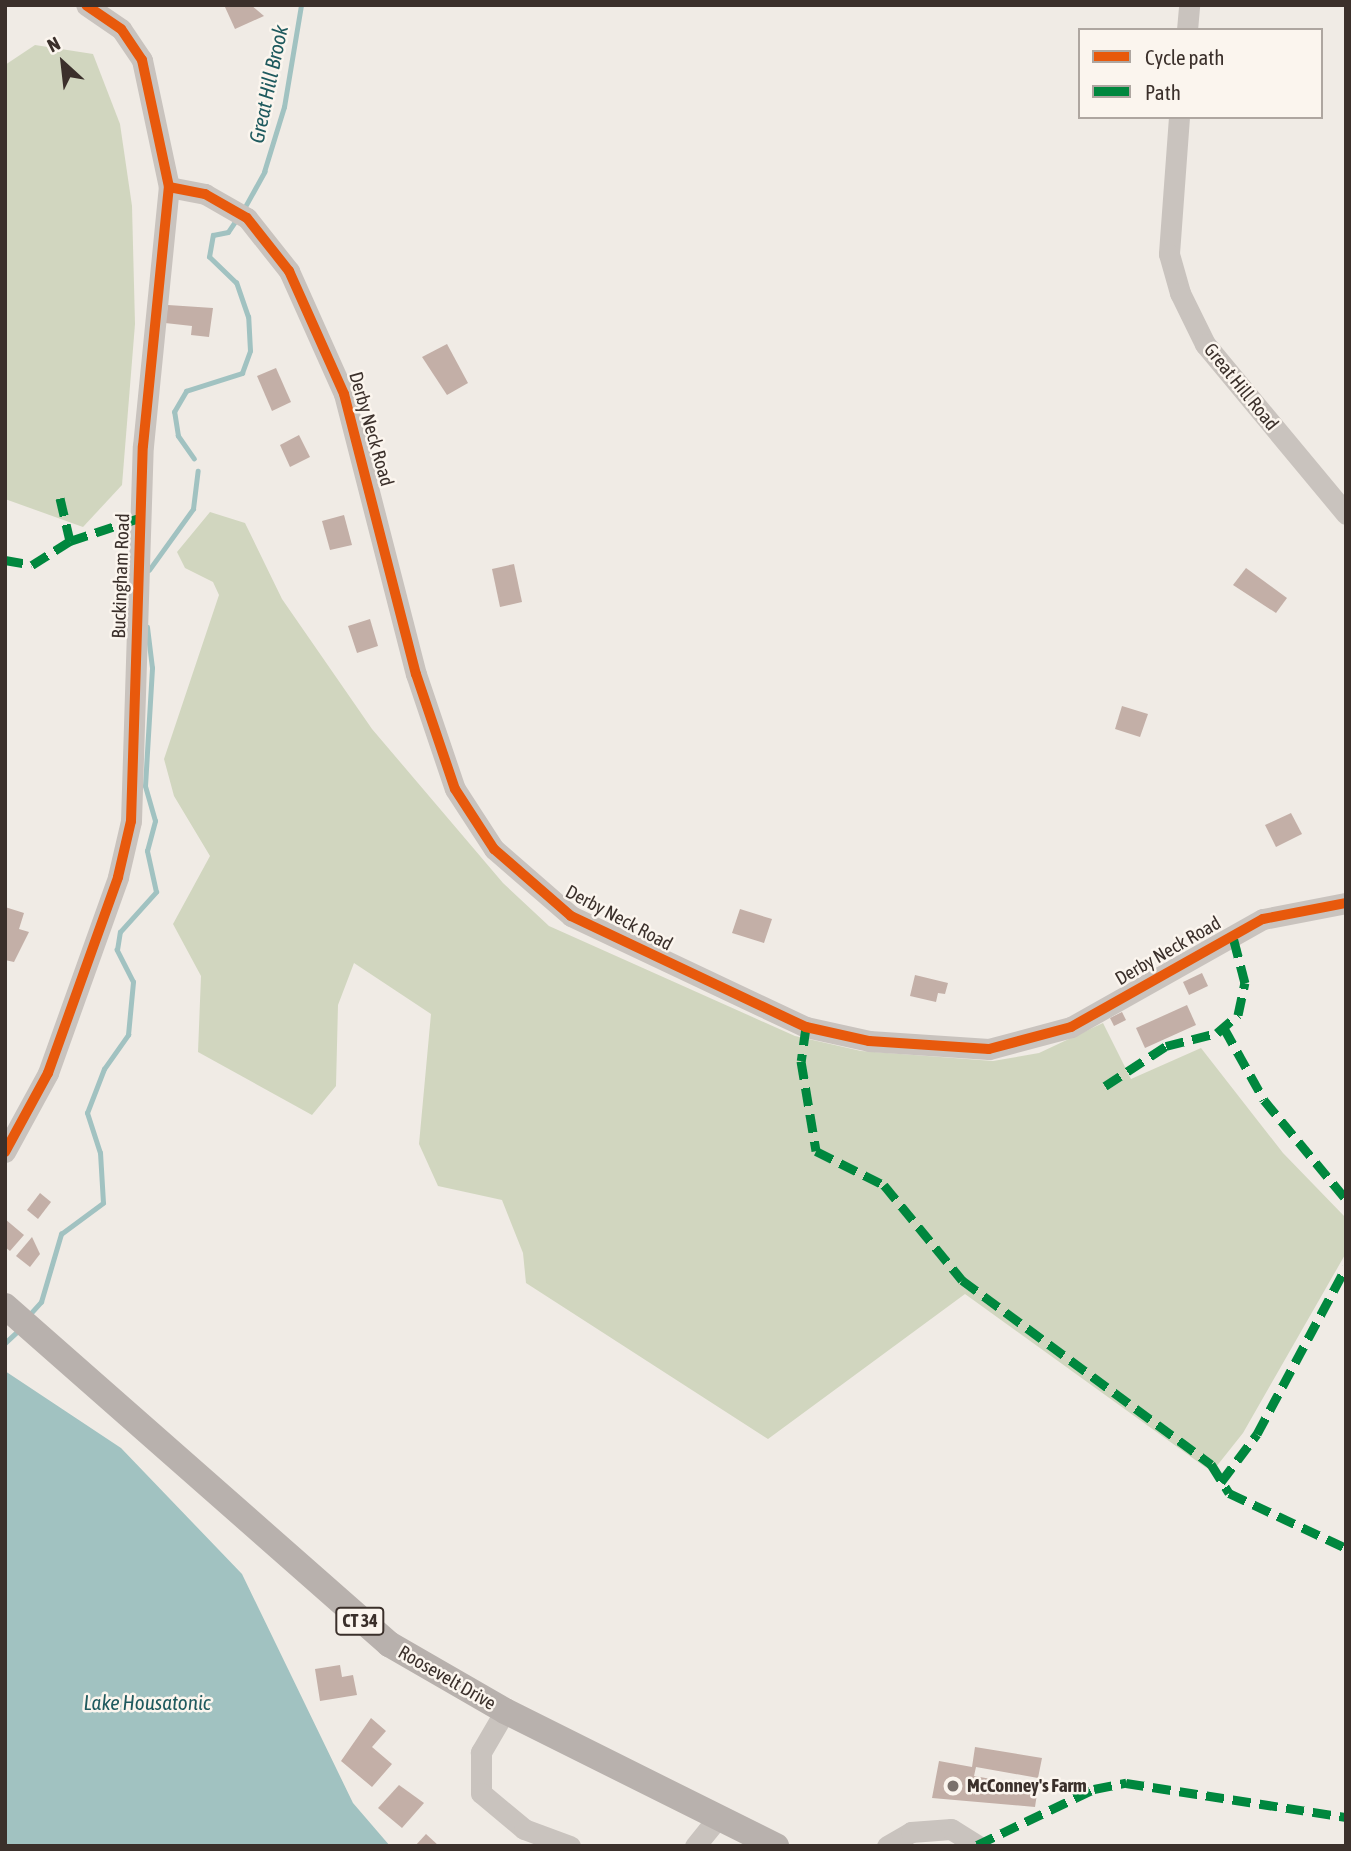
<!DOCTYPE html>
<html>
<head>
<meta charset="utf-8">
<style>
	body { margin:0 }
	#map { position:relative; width:1351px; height:1851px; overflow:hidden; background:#f0ebe5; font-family:"Asap Condensed",sans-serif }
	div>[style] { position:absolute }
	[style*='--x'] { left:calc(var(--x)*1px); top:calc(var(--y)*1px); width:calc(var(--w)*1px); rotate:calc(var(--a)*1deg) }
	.green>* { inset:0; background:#d1d6bf }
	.water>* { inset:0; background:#a1c2c1 }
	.stream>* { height:4.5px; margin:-2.25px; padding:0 2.25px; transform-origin:2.25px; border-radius:2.25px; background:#a1c2c1 }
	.building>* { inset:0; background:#c3afa7 }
	.minor>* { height:21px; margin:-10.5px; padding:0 10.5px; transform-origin:10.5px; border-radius:10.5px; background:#c9c3be }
	.major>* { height:26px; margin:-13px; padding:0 13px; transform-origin:13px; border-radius:13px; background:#b8b1ad }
	.quiet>* { height:9px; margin-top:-4.5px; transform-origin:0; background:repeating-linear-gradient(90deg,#00873e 0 18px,transparent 0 27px) }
	.cycleway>* { height:10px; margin:-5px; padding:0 5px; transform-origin:5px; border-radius:5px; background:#e8590c }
	.dots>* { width:19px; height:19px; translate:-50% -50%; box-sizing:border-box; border:4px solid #fbf5ee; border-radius:50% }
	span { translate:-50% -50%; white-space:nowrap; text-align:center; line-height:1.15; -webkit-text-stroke:5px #fbf5ee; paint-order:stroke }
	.shield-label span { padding:2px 5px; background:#fbf5ee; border:2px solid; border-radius:5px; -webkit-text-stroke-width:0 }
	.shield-label { font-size:18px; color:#3b302b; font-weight:700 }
	.street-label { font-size:19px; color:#3b302b }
	.poi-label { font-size:19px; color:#3b302b; font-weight:700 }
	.left { translate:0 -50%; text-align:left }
	.water-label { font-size:21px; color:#1f5a5e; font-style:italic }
	.frame { position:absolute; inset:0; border:7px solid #3b302b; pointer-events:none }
	.legend { position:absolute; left:1078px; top:28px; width:245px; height:91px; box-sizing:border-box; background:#fbf5ee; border:2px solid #aea6a0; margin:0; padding:9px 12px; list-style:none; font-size:21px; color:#3b302b }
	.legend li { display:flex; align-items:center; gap:14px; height:35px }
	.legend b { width:35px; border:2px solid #aea6a0 }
	.north { position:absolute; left:28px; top:28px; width:70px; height:70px; -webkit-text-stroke:5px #fbf5ee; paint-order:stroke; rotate:333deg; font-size:19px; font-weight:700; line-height:28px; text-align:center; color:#3b302b }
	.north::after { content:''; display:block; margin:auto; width:24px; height:32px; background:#3b302b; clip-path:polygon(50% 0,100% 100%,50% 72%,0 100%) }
</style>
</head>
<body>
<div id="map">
	<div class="green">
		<div style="clip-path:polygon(35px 45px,93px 54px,120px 124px,132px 206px,135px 324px,122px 485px,83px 527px,5px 499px,5px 65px)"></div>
		<div style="clip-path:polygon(210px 512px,245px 523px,282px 599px,372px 729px,503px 883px,549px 926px,795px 1036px,861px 1051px,993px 1061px,1039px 1053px,1103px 1023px,1131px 1079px,1201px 1048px,1283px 1153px,1346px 1218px,1346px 1253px,1243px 1433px,1212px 1472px,965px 1294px,768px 1439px,526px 1283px,523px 1253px,502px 1200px,438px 1186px,419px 1144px,431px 1014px,354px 963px,338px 1005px,336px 1086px,312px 1115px,198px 1052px,201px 976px,173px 924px,210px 856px,174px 796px,164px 759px,219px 595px,213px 582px,185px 568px,177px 552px)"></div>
	</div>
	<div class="water">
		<div style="clip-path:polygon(5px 1371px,121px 1448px,242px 1574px,353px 1803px,390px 1846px,5px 1846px)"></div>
	</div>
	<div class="stream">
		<div style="--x:246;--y:205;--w:38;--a:-61"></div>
		<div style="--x:264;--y:172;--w:68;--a:-72.9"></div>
		<div style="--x:284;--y:107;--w:103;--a:-80.5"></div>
		<div style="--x:194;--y:459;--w:28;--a:-125"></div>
		<div style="--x:178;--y:436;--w:24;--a:-99"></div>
		<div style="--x:174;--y:412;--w:24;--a:-60"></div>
		<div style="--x:186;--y:391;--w:59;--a:-17.8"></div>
		<div style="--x:242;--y:373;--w:23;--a:-70"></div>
		<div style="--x:250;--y:351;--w:34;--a:-93"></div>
		<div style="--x:248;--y:317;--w:36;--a:-109"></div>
		<div style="--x:236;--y:283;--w:37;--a:-136"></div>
		<div style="--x:209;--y:257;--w:22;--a:-80"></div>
		<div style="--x:213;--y:235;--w:15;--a:-11"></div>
		<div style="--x:228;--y:232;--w:14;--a:-56"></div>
		<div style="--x:149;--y:570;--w:75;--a:-54.2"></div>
		<div style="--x:193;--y:509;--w:38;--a:-83"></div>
		<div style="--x:31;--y:1313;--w:15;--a:-48"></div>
		<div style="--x:41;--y:1302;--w:71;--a:-73.6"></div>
		<div style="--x:61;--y:1234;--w:52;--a:-36.4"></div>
		<div style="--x:103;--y:1203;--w:50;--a:-93.4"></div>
		<div style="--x:100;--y:1153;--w:42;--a:-108"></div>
		<div style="--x:87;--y:1113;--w:47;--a:-68.9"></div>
		<div style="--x:104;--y:1069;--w:42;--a:-54.8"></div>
		<div style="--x:128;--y:1035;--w:53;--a:-84.6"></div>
		<div style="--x:133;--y:982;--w:36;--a:-117"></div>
		<div style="--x:117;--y:950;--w:18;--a:-81"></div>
		<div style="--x:120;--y:932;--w:54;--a:-48"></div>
		<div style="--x:156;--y:892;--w:42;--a:-102.4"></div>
		<div style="--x:147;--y:851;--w:31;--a:-75"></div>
		<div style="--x:155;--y:821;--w:36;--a:-106"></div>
		<div style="--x:145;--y:786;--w:118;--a:-86.6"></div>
		<div style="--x:152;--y:668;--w:41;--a:-97"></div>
		<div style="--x:5;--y:1343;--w:16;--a:-43"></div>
	</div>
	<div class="building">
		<div style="clip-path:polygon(251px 5px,264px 16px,235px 29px,225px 7px)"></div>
		<div style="clip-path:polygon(168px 305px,213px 308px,209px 337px,191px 335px,192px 326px,165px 323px)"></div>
		<div style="clip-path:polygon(447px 344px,468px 383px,447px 395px,422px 357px)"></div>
		<div style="clip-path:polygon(276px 368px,291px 402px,272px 411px,257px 376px)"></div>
		<div style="clip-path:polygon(299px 435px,310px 457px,290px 467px,280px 445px)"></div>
		<div style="clip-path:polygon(344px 515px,352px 545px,330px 550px,322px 521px)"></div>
		<div style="clip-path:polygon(514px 564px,522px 602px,500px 607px,492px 569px)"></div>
		<div style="clip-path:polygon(1246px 568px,1287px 598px,1276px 613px,1233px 585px)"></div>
		<div style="clip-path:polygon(370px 619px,378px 646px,357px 653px,348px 626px)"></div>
		<div style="clip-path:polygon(1122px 706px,1148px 714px,1140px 737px,1115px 729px)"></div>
		<div style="clip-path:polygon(1291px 813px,1302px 834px,1276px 847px,1265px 825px)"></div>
		<div style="clip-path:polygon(5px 907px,24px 913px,19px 929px,29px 932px,14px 962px,5px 960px)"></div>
		<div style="clip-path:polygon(740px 909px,772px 919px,764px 943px,732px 933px)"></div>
		<div style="clip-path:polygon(1202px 973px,1208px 986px,1189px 995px,1183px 982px)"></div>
		<div style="clip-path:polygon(915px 975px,948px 983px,945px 994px,938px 993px,936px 1002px,910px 996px)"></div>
		<div style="clip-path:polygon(1187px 1005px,1196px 1025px,1145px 1048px,1136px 1028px)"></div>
		<div style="clip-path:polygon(1122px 1012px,1126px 1020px,1114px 1026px,1110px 1018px)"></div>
		<div style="clip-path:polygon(40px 1193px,51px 1202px,38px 1219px,27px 1210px)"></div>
		<div style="clip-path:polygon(5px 1219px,24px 1235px,10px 1251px,5px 1247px)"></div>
		<div style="clip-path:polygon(32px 1237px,40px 1254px,30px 1267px,16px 1256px)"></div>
		<div style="clip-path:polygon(340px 1665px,342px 1677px,353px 1675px,357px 1695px,320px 1701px,315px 1669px)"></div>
		<div style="clip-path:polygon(371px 1718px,386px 1731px,372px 1747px,392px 1764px,372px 1787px,341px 1761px)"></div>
		<div style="clip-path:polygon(975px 1747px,1042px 1758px,1038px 1778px,976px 1767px,974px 1776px,1038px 1787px,1035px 1807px,932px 1798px,939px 1761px,972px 1767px)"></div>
		<div style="clip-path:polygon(399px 1785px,424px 1803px,402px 1828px,378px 1808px)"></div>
		<div style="clip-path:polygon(426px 1834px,439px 1846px,415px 1846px)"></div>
	</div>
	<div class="minor">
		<div style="--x:1187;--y:30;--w:25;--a:-85"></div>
		<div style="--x:1179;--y:117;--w:137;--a:94.2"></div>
		<div style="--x:1169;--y:254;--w:41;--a:74.2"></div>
		<div style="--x:1180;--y:293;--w:57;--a:63.9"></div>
		<div style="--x:1205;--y:344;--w:221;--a:50.3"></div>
		<div style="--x:169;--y:187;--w:37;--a:11"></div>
		<div style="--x:205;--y:194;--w:48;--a:29.7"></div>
		<div style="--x:247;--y:218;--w:68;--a:51.6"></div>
		<div style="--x:289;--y:271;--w:135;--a:65.9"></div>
		<div style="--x:344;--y:394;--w:289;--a:75.6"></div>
		<div style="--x:416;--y:674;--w:121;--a:71.3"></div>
		<div style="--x:455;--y:789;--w:72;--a:57"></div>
		<div style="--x:494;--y:849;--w:102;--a:41"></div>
		<div style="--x:571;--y:916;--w:260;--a:25.3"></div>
		<div style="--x:806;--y:1027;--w:65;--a:12.5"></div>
		<div style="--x:869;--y:1041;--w:120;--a:3.8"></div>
		<div style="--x:989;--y:1049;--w:85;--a:-15"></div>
		<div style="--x:1071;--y:1027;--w:220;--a:-29.4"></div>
		<div style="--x:1263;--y:919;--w:85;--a:-10.9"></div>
		<div style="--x:5;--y:1152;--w:90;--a:-61.4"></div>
		<div style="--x:48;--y:1073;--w:208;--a:-70.3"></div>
		<div style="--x:118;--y:877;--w:57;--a:-76.9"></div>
		<div style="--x:131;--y:821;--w:375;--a:-88.2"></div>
		<div style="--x:143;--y:446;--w:260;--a:-84.3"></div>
		<div style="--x:169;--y:187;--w:130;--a:-102"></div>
		<div style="--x:142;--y:60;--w:37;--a:-124"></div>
		<div style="--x:121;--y:29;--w:42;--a:-145.6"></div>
		<div style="--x:505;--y:1711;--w:48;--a:120.3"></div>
		<div style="--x:481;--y:1752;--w:41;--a:90"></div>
		<div style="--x:481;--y:1793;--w:56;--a:39.9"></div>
		<div style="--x:524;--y:1829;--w:49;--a:20.3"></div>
		<div style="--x:695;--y:1846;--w:33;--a:-51"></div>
		<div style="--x:887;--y:1846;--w:28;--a:-30"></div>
		<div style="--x:911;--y:1832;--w:40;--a:-4.3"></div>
		<div style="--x:951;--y:1829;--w:32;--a:32"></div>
	</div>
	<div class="major">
		<div style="--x:5;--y:1306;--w:512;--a:41.35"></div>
		<div style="--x:389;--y:1644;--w:134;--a:30"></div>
		<div style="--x:505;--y:1711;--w:303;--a:26.5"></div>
	</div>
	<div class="quiet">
		<div style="--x:60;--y:498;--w:44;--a:76.9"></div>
		<div style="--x:5;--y:560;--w:27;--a:10"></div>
		<div style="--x:32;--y:565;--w:45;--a:-32.3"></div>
		<div style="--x:70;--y:541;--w:73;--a:-18.4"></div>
		<div style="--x:806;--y:1027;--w:34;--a:98"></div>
		<div style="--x:801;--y:1061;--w:91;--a:80.5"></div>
		<div style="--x:816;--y:1151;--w:76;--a:26.6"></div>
		<div style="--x:884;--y:1185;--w:123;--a:50.6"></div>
		<div style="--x:962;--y:1280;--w:310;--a:36.5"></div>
		<div style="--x:1211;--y:1464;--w:34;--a:58"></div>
		<div style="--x:1229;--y:1493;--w:129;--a:25.2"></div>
		<div style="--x:1224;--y:1028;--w:82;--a:60.9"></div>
		<div style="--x:1264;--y:1100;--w:129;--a:50.4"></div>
		<div style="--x:1105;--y:1086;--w:73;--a:-33.3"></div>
		<div style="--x:1166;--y:1046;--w:53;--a:-14.3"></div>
		<div style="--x:1217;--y:1033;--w:28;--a:-41"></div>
		<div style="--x:1238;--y:1015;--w:33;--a:-78"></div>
		<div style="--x:1245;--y:983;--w:52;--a:-104.6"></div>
		<div style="--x:1221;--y:1482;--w:60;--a:-53.1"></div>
		<div style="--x:1257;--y:1434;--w:189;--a:-61.9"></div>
		<div style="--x:977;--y:1845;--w:130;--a:-25.6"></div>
		<div style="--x:1094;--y:1789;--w:33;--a:-11"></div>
		<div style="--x:1126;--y:1783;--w:223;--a:8.8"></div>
	</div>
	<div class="cycleway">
		<div style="--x:169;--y:187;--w:37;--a:11"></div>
		<div style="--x:205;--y:194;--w:48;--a:29.7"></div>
		<div style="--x:247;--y:218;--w:68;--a:51.6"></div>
		<div style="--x:289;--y:271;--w:135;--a:65.9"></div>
		<div style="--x:344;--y:394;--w:289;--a:75.6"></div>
		<div style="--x:416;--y:674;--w:121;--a:71.3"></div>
		<div style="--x:455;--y:789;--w:72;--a:57"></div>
		<div style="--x:494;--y:849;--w:102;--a:41"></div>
		<div style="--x:571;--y:916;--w:260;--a:25.3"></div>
		<div style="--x:806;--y:1027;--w:65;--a:12.5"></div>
		<div style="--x:869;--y:1041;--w:120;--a:3.8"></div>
		<div style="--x:989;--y:1049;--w:85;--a:-15"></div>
		<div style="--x:1071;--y:1027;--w:220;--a:-29.4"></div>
		<div style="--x:1263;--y:919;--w:85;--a:-10.9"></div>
		<div style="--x:5;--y:1152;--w:90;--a:-61.4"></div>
		<div style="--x:48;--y:1073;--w:208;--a:-70.3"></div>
		<div style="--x:118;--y:877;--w:57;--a:-76.9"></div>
		<div style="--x:131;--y:821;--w:375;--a:-88.2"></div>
		<div style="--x:143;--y:446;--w:260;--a:-84.3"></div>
		<div style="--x:169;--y:187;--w:130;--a:-102"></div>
		<div style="--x:142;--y:60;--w:37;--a:-124"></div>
		<div style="--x:121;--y:29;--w:42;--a:-145.6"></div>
	</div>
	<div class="dots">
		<div style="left:953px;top:1786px;background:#7a716c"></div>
	</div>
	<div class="shield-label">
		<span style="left:360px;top:1621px">CT 34</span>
	</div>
	<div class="street-label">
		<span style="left:1241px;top:387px;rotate:51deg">Great Hill Road</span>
		<span style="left:371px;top:429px;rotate:74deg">Derby Neck Road</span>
		<span style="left:121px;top:576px;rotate:-88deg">Buckingham Road</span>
		<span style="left:619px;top:918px;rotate:28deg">Derby Neck Road</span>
		<span style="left:1168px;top:951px;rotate:-30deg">Derby Neck Road</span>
		<span style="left:447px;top:1678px;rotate:30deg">Roosevelt Drive</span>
	</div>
	<div class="poi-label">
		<span class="left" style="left:967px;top:1786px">McConney's Farm</span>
	</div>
	<div class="water-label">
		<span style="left:268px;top:84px;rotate:-78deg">Great Hill Brook</span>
		<span style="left:147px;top:1702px">Lake Housatonic</span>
	</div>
	<div class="frame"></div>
	<ul class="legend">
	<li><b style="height:9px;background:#e8590c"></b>Cycle path</li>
	<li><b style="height:9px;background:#00873e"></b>Path</li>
	</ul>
	<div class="north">N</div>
</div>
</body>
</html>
